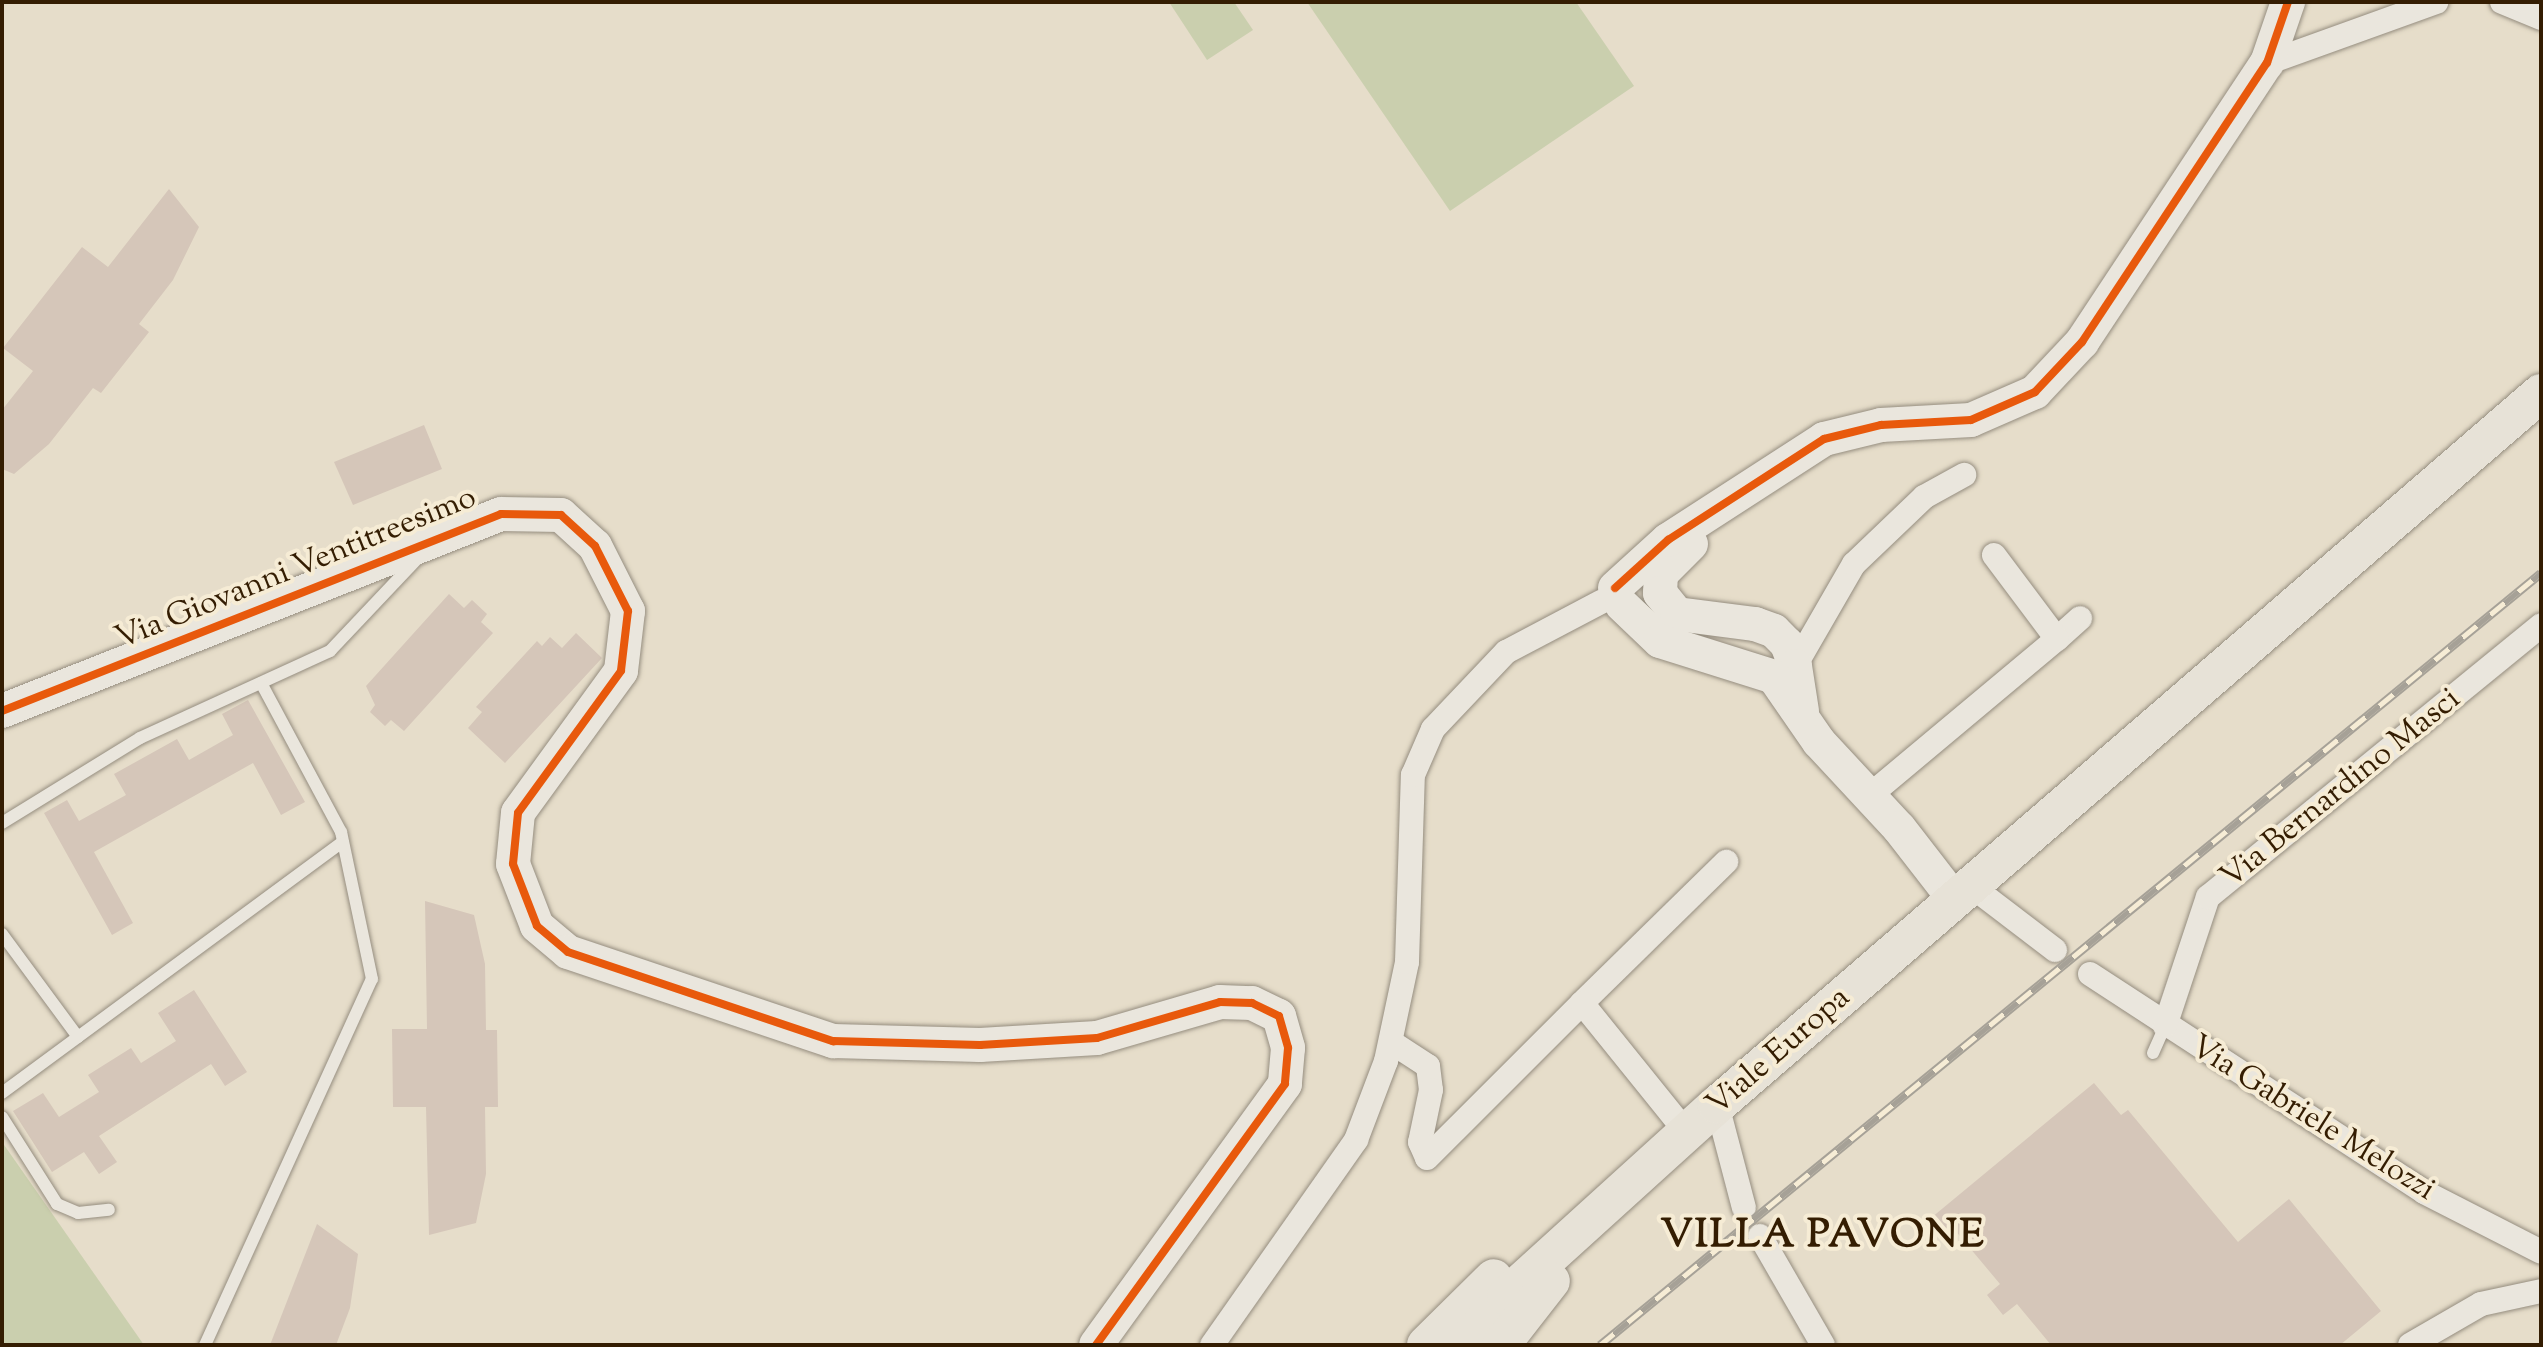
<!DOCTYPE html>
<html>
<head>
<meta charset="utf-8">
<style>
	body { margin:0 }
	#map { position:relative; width:2543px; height:1347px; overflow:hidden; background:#e6ddca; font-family:"Sorts Mill Goudy",serif }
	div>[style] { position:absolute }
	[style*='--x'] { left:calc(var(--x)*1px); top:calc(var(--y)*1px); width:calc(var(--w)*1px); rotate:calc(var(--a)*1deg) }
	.green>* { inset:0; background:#cacfae }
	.building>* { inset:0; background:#d5c6b9 }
	.roads { filter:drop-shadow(0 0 2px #958d7f) drop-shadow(0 0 2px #958d7f) }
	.lane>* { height:12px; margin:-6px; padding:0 6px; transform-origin:6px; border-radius:6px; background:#eae6dd }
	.street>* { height:24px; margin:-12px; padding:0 12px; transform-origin:12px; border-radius:12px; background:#eae6dd }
	.secondary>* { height:34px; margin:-17px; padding:0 17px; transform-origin:17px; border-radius:17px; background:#eae6dd }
	.primary>* { height:38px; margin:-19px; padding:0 19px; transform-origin:19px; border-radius:19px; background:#e7e2d7 }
	.rail>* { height:9px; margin-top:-4.5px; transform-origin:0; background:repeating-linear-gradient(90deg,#f6ecd5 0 18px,#a6a197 0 36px); box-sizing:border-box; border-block:2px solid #a6a197 }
	.cycleway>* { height:8px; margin:-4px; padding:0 4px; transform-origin:4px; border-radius:4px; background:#e8590c }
	span { translate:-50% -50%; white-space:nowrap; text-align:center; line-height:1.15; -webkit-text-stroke:8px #f6ecd5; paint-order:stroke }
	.street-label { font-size:32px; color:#341d02 }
	.district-label { font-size:40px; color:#341d02; font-weight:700; letter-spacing:2px }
	.frame { position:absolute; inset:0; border:4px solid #341d02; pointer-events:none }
</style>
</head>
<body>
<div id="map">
	<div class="green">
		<div style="clip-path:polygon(1169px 2px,1234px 2px,1253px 30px,1207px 60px)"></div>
		<div style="clip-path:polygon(1307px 2px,1576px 2px,1634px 86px,1450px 211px)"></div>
		<div style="clip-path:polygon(2px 1142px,144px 1345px,2px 1345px)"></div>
	</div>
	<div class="building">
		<div style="clip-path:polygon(169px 189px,199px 227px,173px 280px,139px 324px,149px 332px,101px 393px,93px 388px,49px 444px,14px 474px,2px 469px,2px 410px,33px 371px,3px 348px,82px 247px,108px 267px)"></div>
		<div style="clip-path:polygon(424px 425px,442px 469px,353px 505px,334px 462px)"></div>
		<div style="clip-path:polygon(449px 594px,464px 608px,472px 600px,487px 614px,481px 622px,493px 633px,404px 731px,391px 720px,385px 726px,370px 712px,375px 705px,366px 686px)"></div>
		<div style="clip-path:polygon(576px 633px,602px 658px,505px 763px,468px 728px,482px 712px,476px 707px,537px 641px,542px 646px,550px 637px,562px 648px)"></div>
		<div style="clip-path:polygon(248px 700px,305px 802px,281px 815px,253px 763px,94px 852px,133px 923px,112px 935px,44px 813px,67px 800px,79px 821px,126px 795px,114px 774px,177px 739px,189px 760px,233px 735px,222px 714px)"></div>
		<div style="clip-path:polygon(425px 901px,474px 915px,485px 964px,486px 1030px,497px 1030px,498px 1107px,485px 1107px,486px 1174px,476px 1223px,429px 1235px,426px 1107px,393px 1107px,392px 1029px,427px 1029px)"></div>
		<div style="clip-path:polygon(194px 990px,247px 1072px,225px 1086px,211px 1064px,99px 1136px,117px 1162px,99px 1174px,84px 1152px,52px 1172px,13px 1111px,43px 1093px,59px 1117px,99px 1092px,88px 1075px,131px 1048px,141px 1063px,176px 1041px,158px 1013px)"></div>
		<div style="clip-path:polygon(2094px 1083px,2121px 1115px,2128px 1110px,2238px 1242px,2289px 1199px,2381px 1311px,2340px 1345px,2051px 1345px,2017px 1304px,2003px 1315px,1987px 1295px,2000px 1284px,1954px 1229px,1946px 1236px,1931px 1218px)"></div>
		<div style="clip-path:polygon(317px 1224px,358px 1254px,350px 1308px,336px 1345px,270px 1345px)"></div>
	</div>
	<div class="roads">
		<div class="lane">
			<div style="--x:2;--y:823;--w:162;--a:-31.6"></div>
			<div style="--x:140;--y:738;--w:209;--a:-24.6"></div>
			<div style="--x:330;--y:651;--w:127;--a:-46.6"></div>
			<div style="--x:2;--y:934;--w:128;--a:53.6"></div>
			<div style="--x:2153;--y:1053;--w:30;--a:-66"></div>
			<div style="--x:2;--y:1093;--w:423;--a:-36.4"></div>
			<div style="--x:2;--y:1117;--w:103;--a:57.7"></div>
			<div style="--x:57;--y:1204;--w:23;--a:23"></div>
			<div style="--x:78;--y:1213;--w:31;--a:-6"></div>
			<div style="--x:205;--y:1345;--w:402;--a:-65.5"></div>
			<div style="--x:372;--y:979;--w:150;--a:-101.9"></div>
			<div style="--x:341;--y:832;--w:169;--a:-118.2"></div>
		</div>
		<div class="street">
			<div style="--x:2502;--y:2;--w:42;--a:22.3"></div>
			<div style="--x:2267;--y:63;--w:180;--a:-19.8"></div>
			<div style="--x:2057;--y:639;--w:31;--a:-42"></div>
			<div style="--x:1795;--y:666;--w:118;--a:-60"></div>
			<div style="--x:1854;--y:564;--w:97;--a:-43.7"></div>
			<div style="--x:1924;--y:497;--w:46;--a:-28.8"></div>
			<div style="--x:1869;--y:796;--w:245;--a:-39.9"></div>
			<div style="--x:2057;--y:639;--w:105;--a:-126.9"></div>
			<div style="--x:1970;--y:885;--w:107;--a:37.4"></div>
			<div style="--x:2090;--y:974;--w:399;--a:33.1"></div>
			<div style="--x:2424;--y:1192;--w:131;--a:27.1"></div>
			<div style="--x:1582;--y:1003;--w:202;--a:-44.4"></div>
			<div style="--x:2165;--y:1026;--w:136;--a:-71.6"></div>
			<div style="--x:2208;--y:897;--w:430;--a:-39.2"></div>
			<div style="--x:1391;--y:1042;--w:44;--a:33"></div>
			<div style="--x:1428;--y:1066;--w:24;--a:83"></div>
			<div style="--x:1431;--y:1090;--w:53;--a:101.9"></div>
			<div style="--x:1420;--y:1142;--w:17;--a:66"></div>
			<div style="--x:1427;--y:1158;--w:219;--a:-45"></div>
			<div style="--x:1582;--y:1003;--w:167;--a:51.1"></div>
			<div style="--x:1717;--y:1105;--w:106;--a:75.3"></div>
			<div style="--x:1760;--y:1236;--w:126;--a:60"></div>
			<div style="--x:1212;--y:1345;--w:251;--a:-54.9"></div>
			<div style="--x:1356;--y:1140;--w:85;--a:-69.2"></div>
			<div style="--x:1386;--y:1061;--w:101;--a:-78"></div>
			<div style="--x:1407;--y:962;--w:187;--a:-88.2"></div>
			<div style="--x:1413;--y:775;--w:50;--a:-66.5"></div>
			<div style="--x:1433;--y:729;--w:106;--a:-46.5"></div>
			<div style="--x:1506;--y:652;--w:107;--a:-27.8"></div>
			<div style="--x:2410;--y:1345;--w:82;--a:-30"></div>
			<div style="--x:2481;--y:1304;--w:61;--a:-12.2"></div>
		</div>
		<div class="secondary">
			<div style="--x:1691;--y:544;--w:42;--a:135"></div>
			<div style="--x:1661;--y:574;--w:19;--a:93"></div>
			<div style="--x:1660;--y:593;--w:27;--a:51"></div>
			<div style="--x:1677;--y:614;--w:79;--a:7.3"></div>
			<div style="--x:1755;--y:624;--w:20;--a:20"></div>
			<div style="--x:1774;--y:631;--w:18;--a:45"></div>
			<div style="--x:1787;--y:644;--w:23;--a:70"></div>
			<div style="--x:1795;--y:666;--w:46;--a:81.2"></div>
			<div style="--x:1615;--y:588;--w:72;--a:-42.2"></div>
			<div style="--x:1668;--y:540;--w:186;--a:-32.9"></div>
			<div style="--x:1824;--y:439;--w:59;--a:-13.8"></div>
			<div style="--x:1881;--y:425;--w:90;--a:-3.2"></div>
			<div style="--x:1971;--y:420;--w:70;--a:-23.6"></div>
			<div style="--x:2035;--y:392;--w:69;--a:-46.8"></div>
			<div style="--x:2082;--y:342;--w:335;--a:-56.5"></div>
			<div style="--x:2267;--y:63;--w:65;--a:-71"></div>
			<div style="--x:1622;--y:605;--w:52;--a:43.5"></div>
			<div style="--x:1660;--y:641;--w:120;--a:17.5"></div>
			<div style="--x:1774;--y:677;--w:79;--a:55.3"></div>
			<div style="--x:1819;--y:742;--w:117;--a:47.1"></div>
			<div style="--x:1899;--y:828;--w:90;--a:52.2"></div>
			<div style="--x:2;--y:711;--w:536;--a:-21.54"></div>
			<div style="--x:501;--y:514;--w:60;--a:1"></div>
			<div style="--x:561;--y:515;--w:46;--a:42.4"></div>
			<div style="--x:595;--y:546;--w:73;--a:63.1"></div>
			<div style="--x:628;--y:611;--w:60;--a:96.7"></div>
			<div style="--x:621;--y:671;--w:175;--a:126"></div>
			<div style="--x:518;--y:813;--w:51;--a:95.6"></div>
			<div style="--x:513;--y:864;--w:66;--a:68.8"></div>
			<div style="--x:537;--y:926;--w:40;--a:40"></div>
			<div style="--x:568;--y:952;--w:280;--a:18.6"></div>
			<div style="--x:833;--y:1041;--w:147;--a:1.6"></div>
			<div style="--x:980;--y:1045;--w:117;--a:-3.4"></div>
			<div style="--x:1097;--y:1038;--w:128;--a:-16.3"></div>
			<div style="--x:1220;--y:1002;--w:32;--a:2"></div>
			<div style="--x:1252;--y:1003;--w:30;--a:26"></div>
			<div style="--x:1279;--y:1016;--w:33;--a:74"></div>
			<div style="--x:1288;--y:1048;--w:36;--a:95"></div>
			<div style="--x:1285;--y:1084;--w:322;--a:125.9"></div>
		</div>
		<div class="primary">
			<div style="--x:1426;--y:1345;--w:95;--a:-44.6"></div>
			<div style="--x:1463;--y:1345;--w:65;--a:-48.7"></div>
			<div style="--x:1506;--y:1296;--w:285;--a:-42.2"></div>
			<div style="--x:1717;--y:1105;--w:1089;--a:-40.83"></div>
			<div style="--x:1501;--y:1345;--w:81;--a:-52"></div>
		</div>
	</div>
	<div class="rail">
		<div style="--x:1600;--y:1345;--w:1217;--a:-39.37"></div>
	</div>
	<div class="cycleway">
		<div style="--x:1615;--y:588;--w:72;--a:-42.2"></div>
		<div style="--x:1668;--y:540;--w:186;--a:-32.9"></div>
		<div style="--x:1824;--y:439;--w:59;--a:-13.8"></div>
		<div style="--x:1881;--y:425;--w:90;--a:-3.2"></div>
		<div style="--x:1971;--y:420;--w:70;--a:-23.6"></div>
		<div style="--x:2035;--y:392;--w:69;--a:-46.8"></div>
		<div style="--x:2082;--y:342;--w:335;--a:-56.5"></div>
		<div style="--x:2267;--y:63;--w:65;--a:-71"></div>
		<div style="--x:2;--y:711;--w:536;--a:-21.54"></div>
		<div style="--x:501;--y:514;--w:60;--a:1"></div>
		<div style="--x:561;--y:515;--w:46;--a:42.4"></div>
		<div style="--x:595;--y:546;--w:73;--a:63.1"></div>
		<div style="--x:628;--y:611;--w:60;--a:96.7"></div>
		<div style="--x:621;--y:671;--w:175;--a:126"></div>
		<div style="--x:518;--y:813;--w:51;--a:95.6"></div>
		<div style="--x:513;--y:864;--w:66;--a:68.8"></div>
		<div style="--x:537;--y:926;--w:40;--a:40"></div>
		<div style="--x:568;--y:952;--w:280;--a:18.6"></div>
		<div style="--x:833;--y:1041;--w:147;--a:1.6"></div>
		<div style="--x:980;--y:1045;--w:117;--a:-3.4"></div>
		<div style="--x:1097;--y:1038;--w:128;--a:-16.3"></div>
		<div style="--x:1220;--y:1002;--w:32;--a:2"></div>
		<div style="--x:1252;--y:1003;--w:30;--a:26"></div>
		<div style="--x:1279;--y:1016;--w:33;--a:74"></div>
		<div style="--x:1288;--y:1048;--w:36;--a:95"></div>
		<div style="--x:1285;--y:1084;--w:322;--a:125.9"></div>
	</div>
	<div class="street-label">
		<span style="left:296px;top:569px;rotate:-22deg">Via Giovanni Ventitreesimo</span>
		<span style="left:2341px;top:789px;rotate:-39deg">Via Bernardino Masci</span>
		<span style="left:1779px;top:1052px;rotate:-41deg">Viale Europa</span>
		<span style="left:2312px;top:1119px;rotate:32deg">Via Gabriele Melozzi</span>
	</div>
	<div class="district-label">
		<span style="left:1823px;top:1237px">VILLA PAVONE</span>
	</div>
	<div class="frame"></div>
</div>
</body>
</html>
